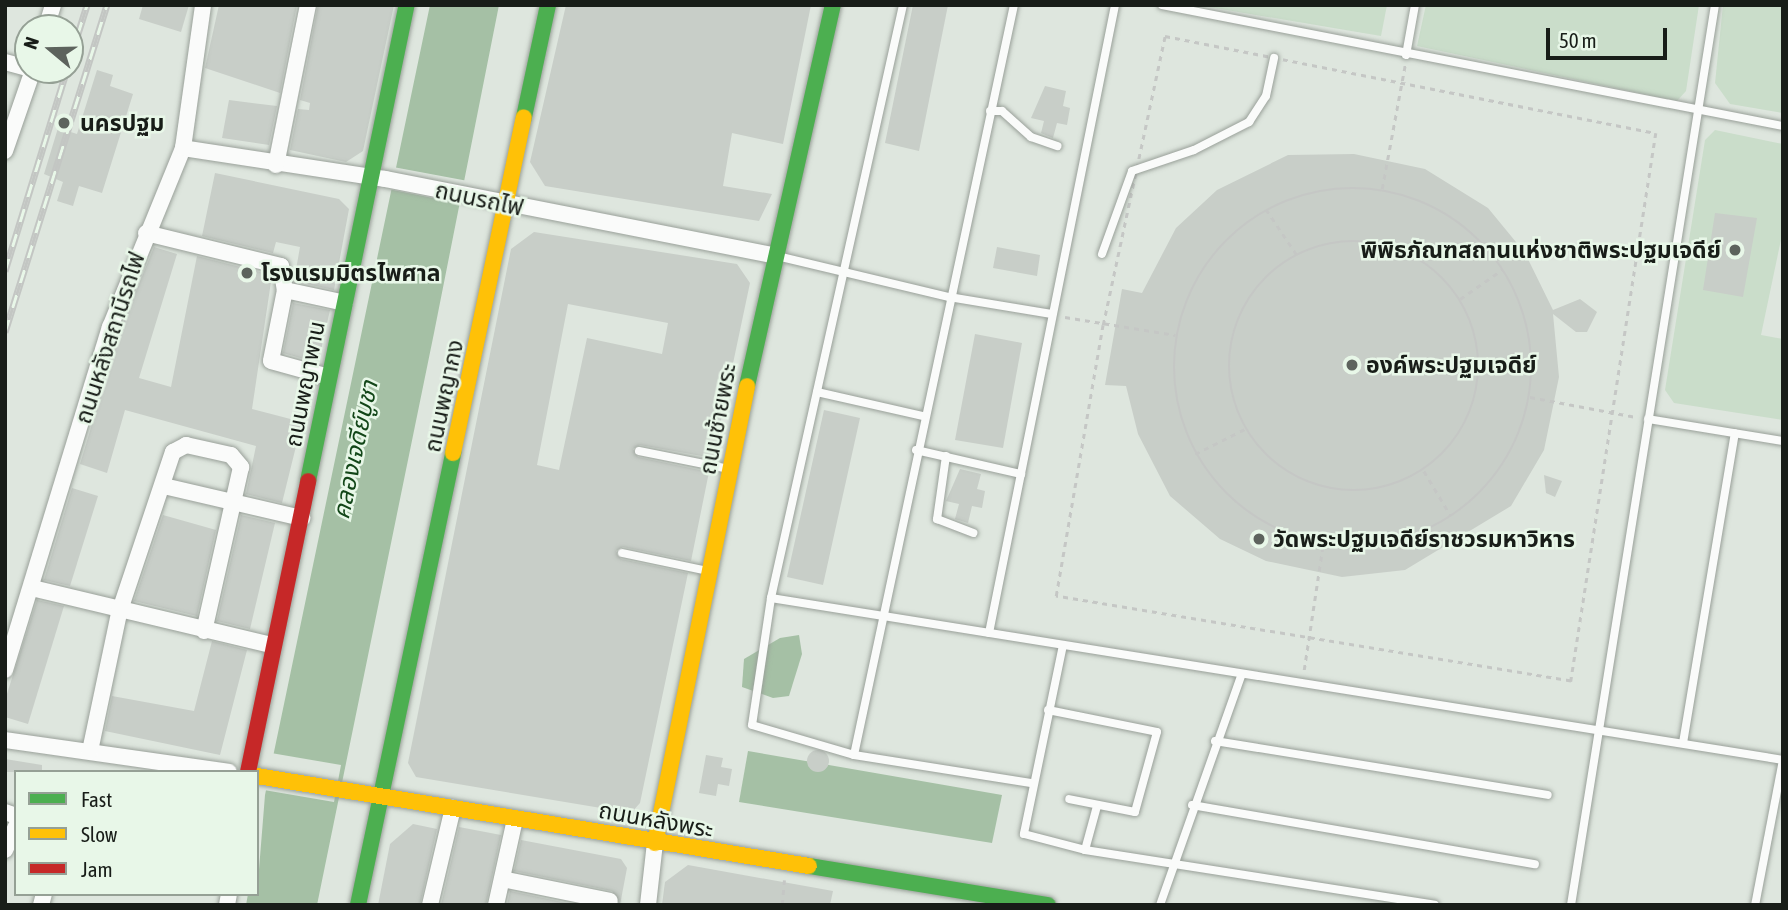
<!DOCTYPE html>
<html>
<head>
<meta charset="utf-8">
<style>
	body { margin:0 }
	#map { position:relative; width:1788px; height:910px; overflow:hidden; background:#dee6de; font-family:"Asap Condensed","Noto Sans Thai",sans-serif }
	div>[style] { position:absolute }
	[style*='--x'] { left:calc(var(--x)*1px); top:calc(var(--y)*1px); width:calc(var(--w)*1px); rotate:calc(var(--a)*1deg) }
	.green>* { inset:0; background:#caddca }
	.water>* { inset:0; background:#a5c0a5 }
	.pier>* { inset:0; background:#dee6de }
	.building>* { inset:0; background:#c8cec8 }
	.round { border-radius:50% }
	.path>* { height:2.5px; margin-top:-1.25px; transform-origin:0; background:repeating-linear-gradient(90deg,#c5c7c5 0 5px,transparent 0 10px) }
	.path>.ring { margin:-1.25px; padding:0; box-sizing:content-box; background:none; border:2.5px solid #c5c7c5; border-radius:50% }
	.roads { filter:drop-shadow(0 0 2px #99a099) drop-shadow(0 0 2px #99a099) }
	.lane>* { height:8px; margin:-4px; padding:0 4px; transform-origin:4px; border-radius:4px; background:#fafbfa }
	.street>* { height:16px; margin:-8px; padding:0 8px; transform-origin:8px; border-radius:8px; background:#fafbfa }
	.fast>* { height:16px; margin:-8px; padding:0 8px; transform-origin:8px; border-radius:8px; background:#4caf50 }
	.slow>* { height:16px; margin:-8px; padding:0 8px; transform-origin:8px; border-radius:8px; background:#ffc107 }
	.jam>* { height:16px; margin:-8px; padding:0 8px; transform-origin:8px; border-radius:8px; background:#c62828 }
	.rail>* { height:7px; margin-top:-3.5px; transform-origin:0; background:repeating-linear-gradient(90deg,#e8f7e8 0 13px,#c3c6c3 0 26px); box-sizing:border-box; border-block:2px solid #c3c6c3 }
	.dots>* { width:19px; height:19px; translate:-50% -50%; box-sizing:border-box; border:4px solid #e8f7e8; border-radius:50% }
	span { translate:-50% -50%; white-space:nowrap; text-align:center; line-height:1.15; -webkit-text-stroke:5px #e8f7e8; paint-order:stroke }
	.poi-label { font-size:23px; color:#181d18; font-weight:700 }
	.left { translate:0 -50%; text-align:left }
	.right { translate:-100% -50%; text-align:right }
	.street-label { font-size:23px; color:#181d18 }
	.water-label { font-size:24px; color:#124618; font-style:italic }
	.frame { position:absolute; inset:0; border:7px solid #181d18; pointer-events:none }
	.legend { position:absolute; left:14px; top:770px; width:245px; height:126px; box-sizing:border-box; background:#e8f7e8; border:2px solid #95a095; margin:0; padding:9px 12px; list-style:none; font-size:21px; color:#181d18 }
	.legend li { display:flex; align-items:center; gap:14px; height:35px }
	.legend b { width:35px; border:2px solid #95a095 }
	.north { position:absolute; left:14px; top:14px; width:70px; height:70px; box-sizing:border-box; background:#e8f7e8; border:2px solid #95a095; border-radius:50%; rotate:289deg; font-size:19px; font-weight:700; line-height:28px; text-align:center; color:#181d18 }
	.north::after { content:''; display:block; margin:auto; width:24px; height:32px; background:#5d635d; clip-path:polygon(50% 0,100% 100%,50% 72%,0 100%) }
	.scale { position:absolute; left:1546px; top:28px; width:121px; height:32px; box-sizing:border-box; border:4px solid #181d18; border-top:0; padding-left:9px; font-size:21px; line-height:24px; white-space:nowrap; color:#181d18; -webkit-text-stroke:5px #e8f7e8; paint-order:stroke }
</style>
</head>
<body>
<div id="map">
	<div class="green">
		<div style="clip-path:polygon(1197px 5px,1387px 5px,1381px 36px)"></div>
		<div style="clip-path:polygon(1426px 5px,1699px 5px,1686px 91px,1677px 101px,1417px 46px)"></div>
		<div style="clip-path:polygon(1723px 5px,1783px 5px,1783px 113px,1730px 104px,1715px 83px)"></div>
		<div style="clip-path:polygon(1715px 130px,1783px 144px,1783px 230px,1761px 335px,1783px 339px,1783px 420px,1674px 403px,1665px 390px,1705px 140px)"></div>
	</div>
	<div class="water">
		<div style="clip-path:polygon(430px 5px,499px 5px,434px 333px,317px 905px,246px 905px,248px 894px,257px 894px,265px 795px)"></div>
		<div style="clip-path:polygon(799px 635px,802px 654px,789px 696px,773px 698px,742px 687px,744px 659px,780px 638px)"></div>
		<div style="clip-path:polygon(748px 751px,1002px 795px,992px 843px,739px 802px)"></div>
	</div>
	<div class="pier">
		<div style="clip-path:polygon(393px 167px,468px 181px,463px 204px,388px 189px)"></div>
		<div style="clip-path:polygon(271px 753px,341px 765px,334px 802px,264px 790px)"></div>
	</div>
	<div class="building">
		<div style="clip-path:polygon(143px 5px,189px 5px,181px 32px,139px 19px)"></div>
		<div style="clip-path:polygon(219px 5px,297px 5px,280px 93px,205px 68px)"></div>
		<div style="clip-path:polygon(318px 5px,394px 5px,363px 151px,346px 162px,290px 150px,298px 109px,309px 110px,310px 103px,300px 100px)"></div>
		<div style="clip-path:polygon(566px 5px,811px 5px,783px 144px,732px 133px,723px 186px,772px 194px,759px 221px,545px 186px,530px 162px)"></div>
		<div style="clip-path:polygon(913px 5px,948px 5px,919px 151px,885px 143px)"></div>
		<div style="clip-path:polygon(97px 70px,113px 75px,110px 86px,133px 94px,102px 193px,79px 186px,73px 206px,57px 201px,63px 182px,44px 174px,58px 128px,77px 134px)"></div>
		<div style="clip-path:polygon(1045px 86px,1066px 91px,1063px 106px,1070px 108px,1067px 125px,1057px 123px,1053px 138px,1041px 133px,1044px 121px,1031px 118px)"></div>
		<div style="clip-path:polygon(229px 100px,277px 106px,269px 145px,222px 138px)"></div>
		<div style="clip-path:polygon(1354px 154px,1425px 169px,1488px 208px,1525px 253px,1553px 310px,1580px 299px,1597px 312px,1587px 332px,1576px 332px,1553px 314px,1559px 377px,1544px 450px,1511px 506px,1405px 570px,1342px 577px,1266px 561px,1220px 539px,1170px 496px,1138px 434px,1126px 386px,1105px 385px,1122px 289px,1142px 293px,1176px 228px,1217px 190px,1288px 155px)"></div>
		<div style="clip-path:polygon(215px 173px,339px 199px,349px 209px,334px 290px,294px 281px,300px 247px,276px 242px,273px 253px,202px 236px)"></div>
		<div style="clip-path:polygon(1715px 213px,1757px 218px,1743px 297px,1703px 290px)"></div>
		<div style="clip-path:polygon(evenodd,534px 232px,737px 264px,750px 283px,713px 458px,640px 445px,633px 449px,638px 457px,709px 472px,691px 561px,623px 547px,616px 551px,621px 559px,688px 573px,640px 803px,631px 813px,416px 777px,408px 763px,511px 249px,534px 232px,568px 304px,668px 323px,662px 354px,587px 338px,559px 470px,537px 465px,568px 304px)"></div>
		<div style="clip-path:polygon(154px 247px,177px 254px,139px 378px,171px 387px,197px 256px,272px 275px,252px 409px,302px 422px,282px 503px,246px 494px,256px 446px,125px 410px,107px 473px,80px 464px,120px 331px)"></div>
		<div style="clip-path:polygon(997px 247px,1040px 255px,1037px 276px,993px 268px)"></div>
		<div style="clip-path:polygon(293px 303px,330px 310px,318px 363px,283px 353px)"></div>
		<div style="clip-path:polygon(975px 334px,1022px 343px,1003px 448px,955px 440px)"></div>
		<div style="clip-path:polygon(824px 410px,860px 418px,823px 585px,787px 577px)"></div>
		<div style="clip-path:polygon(960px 469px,981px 474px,977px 489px,985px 491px,982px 508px,972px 506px,968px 523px,955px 519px,959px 504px,946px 501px)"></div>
		<div style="clip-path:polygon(1544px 475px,1562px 481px,1555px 497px,1546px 493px)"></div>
		<div style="clip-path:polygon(72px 488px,98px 496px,70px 586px,44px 580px)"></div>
		<div style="clip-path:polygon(163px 515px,216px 530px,197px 616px,134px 601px)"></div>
		<div style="clip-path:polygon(241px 515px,275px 523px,250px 629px,217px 621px)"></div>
		<div style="clip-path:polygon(37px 600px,64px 606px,28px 724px,5px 717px,5px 700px)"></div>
		<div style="clip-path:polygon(212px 641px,247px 650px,220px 755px,105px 731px,112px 696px,194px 711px)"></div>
		<div class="round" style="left:807px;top:750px;width:22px;height:22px"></div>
		<div style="clip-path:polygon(706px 755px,723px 758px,721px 767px,732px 769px,729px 786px,718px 784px,716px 796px,699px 793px)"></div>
		<div style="clip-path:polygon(5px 759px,42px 765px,42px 772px,5px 772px)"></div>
		<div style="clip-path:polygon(413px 824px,437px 829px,420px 905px,378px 905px,390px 844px)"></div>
		<div style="clip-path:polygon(459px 827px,501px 835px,486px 905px,441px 905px)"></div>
		<div style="clip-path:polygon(521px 840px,621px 859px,627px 868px,620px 905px,612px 891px,514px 871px)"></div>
		<div style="clip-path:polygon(688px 865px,833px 891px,830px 905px,662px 905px,665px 882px)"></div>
		<div style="clip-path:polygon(510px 891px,576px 905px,507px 905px)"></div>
	</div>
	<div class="path">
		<div style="--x:1165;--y:36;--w:500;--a:11.18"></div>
		<div style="--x:1656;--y:133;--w:555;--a:98.82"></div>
		<div style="--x:1571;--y:681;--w:522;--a:-170.63"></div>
		<div style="--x:1056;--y:596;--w:275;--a:-80.2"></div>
		<div style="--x:1103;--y:325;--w:296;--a:-77.9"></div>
		<div class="ring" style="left:1174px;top:188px;width:355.5px;height:355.5px"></div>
		<div style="--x:1382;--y:189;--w:126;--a:-79.5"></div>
		<div style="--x:1266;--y:209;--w:55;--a:56"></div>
		<div class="ring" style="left:1229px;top:241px;width:247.5px;height:247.5px"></div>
		<div style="--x:1460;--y:299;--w:52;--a:-34.9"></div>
		<div style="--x:1065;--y:317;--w:112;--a:9.2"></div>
		<div style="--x:1530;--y:397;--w:108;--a:10.7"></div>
		<div style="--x:1195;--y:454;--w:56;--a:-26.6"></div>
		<div style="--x:1424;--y:471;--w:52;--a:59"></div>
		<div style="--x:1304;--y:670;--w:126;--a:-81.4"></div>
		<div style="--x:782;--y:905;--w:25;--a:-85"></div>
	</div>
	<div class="roads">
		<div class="lane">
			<div style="--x:903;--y:5;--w:608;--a:102.55"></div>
			<div style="--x:771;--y:598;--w:128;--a:98.5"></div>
			<div style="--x:752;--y:725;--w:106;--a:16.4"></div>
			<div style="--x:854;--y:755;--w:179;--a:9"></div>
			<div style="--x:1162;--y:5;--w:633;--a:11.03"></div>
			<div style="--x:1406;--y:55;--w:51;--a:-79.8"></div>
			<div style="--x:990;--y:111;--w:12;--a:0"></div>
			<div style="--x:1002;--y:111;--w:39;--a:42"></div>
			<div style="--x:1031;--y:137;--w:28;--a:19"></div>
			<div style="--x:1102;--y:254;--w:88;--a:-70.1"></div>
			<div style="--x:1132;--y:171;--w:65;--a:-18.7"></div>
			<div style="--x:1194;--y:150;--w:62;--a:-27"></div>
			<div style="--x:1249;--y:122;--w:31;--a:-57"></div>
			<div style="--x:1266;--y:96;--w:39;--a:-78"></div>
			<div style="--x:777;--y:256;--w:177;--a:13.4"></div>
			<div style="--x:949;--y:297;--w:104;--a:9.4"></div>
			<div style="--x:817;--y:392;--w:109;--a:12.8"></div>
			<div style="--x:1648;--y:419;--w:137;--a:9.3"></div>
			<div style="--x:916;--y:450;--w:108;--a:12.9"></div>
			<div style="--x:639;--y:451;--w:92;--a:11.3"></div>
			<div style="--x:946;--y:456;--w:64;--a:98.1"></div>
			<div style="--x:937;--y:519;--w:39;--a:21"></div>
			<div style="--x:622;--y:553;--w:88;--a:11.8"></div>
			<div style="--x:771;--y:598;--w:1025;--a:9.09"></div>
			<div style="--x:1783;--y:760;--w:148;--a:100.9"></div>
			<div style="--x:989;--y:633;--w:641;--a:-78.65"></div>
			<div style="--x:1063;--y:645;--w:193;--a:101.7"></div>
			<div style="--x:1024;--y:834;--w:63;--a:14.7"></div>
			<div style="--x:1085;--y:850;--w:354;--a:8.9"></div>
			<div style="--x:1048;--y:710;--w:111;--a:11.4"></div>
			<div style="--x:1157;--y:732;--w:83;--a:105.4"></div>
			<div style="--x:1135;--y:812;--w:67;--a:-168.9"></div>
			<div style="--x:1215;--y:741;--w:337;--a:9.2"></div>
			<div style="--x:1683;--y:743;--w:314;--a:-80.5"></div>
			<div style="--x:854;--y:755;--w:767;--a:-77.96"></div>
			<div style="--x:1192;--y:805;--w:348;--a:9.8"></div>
			<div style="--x:1085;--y:850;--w:46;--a:-74.7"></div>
			<div style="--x:1160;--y:905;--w:243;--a:-70.5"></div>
			<div style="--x:1571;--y:905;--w:911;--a:-80.91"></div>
		</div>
		<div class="street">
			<div style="--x:46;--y:28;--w:24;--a:-73"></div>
			<div style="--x:5;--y:62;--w:24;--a:15"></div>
			<div style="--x:183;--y:148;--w:204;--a:8.7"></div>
			<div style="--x:385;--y:179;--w:396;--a:11.1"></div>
			<div style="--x:5;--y:151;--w:86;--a:-70.9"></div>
			<div style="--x:276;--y:165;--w:163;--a:-78.7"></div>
			<div style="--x:146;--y:233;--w:139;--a:13.7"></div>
			<div style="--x:281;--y:266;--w:24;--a:81"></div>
			<div style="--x:285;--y:290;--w:61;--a:12.2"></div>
			<div style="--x:285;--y:290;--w:72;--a:101.2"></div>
			<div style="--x:271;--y:361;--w:60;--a:15.4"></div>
			<div style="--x:164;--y:486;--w:142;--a:13.1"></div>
			<div style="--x:32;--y:588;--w:247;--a:13.4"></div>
			<div style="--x:5;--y:670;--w:359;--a:-73"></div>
			<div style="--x:110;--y:327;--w:193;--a:-67.8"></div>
			<div style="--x:183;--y:148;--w:144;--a:-82"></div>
			<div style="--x:5;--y:740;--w:226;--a:8.1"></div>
			<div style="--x:90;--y:751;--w:141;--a:-78.1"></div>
			<div style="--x:119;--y:613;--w:170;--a:-71.5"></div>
			<div style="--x:173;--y:452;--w:15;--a:-28"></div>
			<div style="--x:186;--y:445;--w:46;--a:12.5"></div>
			<div style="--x:231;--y:455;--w:16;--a:50"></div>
			<div style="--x:241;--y:467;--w:168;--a:102.7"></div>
			<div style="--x:5;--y:812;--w:12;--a:20"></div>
			<div style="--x:5;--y:850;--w:26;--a:-65"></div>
			<div style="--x:502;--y:879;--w:110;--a:11.5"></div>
			<div style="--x:41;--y:905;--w:11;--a:-75"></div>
			<div style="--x:227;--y:905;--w:11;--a:-80"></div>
			<div style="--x:430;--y:905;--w:100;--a:-76.7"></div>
			<div style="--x:496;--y:905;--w:88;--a:-77.5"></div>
			<div style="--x:648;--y:905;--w:62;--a:-83.6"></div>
		</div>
		<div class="fast">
			<div style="--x:524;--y:117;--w:115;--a:-77.9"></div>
			<div style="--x:747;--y:386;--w:391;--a:-77.3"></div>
			<div style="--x:308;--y:481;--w:486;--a:-78.3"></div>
			<div style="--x:809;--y:866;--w:242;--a:9.3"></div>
			<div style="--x:358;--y:905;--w:462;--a:-78.1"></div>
		</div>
		<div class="slow">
			<div style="--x:453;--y:453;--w:343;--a:-78.1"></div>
			<div style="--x:257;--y:776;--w:559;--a:9.26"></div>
			<div style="--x:655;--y:843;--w:466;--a:-78.6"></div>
		</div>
		<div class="jam">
			<div style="--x:248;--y:772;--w:297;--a:-78.3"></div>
		</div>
	</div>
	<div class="rail">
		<div style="--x:70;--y:59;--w:57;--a:-72.5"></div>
		<div style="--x:5;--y:271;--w:210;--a:-72.9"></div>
		<div style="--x:5;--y:332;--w:343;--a:-72.7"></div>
	</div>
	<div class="dots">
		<div style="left:64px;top:123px;background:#5d635d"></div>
		<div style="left:1735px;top:250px;background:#5d635d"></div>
		<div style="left:247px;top:273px;background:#5d635d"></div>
		<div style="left:1352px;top:365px;background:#5d635d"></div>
		<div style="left:1259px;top:539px;background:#5d635d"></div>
	</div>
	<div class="poi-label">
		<span class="left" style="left:80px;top:123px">นครปฐม</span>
		<span class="right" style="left:1721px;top:250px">พิพิธภัณฑสถานแห่งชาติพระปฐมเจดีย์</span>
		<span class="left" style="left:261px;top:273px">โรงแรมมิตรไพศาล</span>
		<span class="left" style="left:1366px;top:365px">องค์พระปฐมเจดีย์</span>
		<span class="left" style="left:1273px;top:539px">วัดพระปฐมเจดีย์ราชวรมหาวิหาร</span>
	</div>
	<div class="street-label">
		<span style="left:479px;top:199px;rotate:12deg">ถนนรถไฟ</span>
		<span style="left:110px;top:338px;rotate:-72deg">ถนนหลังสถานีรถไฟ</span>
		<span style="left:305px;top:384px;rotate:-79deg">ถนนพญาพาน</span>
		<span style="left:444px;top:396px;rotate:-78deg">ถนนพญากง</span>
		<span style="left:718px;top:419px;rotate:-79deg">ถนนซ้ายพระ</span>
		<span style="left:656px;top:820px;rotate:10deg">ถนนหลังพระ</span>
	</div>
	<div class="water-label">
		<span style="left:355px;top:450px;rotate:-78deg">คลองเจดีย์บูชา</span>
	</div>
	<div class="frame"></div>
	<ul class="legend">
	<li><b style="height:9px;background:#4caf50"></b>Fast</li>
	<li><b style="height:9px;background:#ffc107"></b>Slow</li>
	<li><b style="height:9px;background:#c62828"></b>Jam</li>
	</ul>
	<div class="north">N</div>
	<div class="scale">50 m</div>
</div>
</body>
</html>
